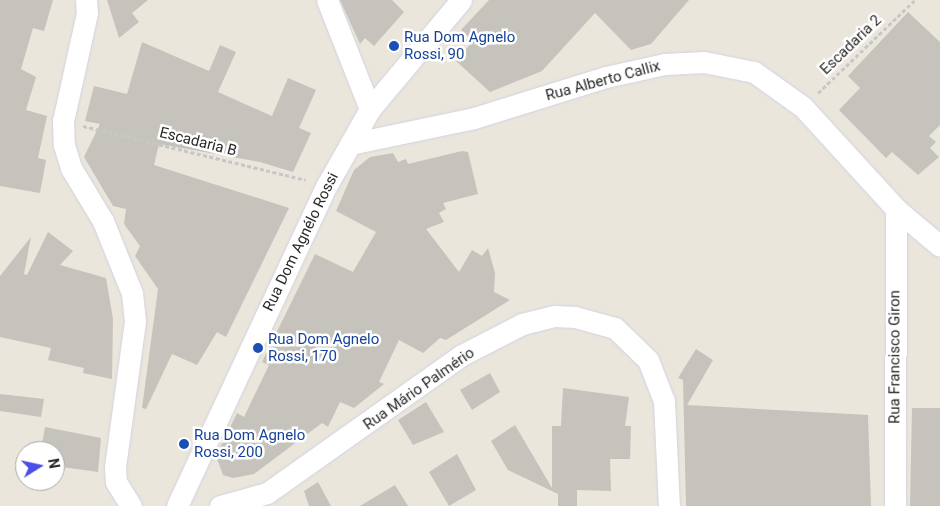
<!DOCTYPE html>
<html>
<head>
<meta charset="utf-8">
<style>
	body { margin:0 }
	#map { position:relative; width:940px; height:506px; overflow:hidden; background:#eae6dc; font-family:Roboto,sans-serif }
	div>[style] { position:absolute }
	[style*='--x'] { left:calc(var(--x)*1px); top:calc(var(--y)*1px); width:calc(var(--w)*1px); rotate:calc(var(--a)*1deg) }
	.building>* { inset:0; background:#c5c3bc }
	.path>* { height:3px; margin-top:-1.5px; transform-origin:0; background:repeating-linear-gradient(90deg,#c7c7c7 0 4px,transparent 0 6.5px) }
	.roads { filter:drop-shadow(0 0 1px #d2d2e1) drop-shadow(0 0 1px #d2d2e1) }
	.minor>* { height:21px; margin:-10.5px; padding:0 10.5px; transform-origin:10.5px; border-radius:10.5px; background:#fff }
	.dots>* { width:14px; height:14px; translate:-50% -50%; box-sizing:border-box; border:2px solid #fff; border-radius:50% }
	span { translate:-50% -50%; white-space:nowrap; text-align:center; line-height:1.15; -webkit-text-stroke:5px #fff; paint-order:stroke }
	.transit-label { font-size:15px; color:#164399 }
	.left { translate:0 -50%; text-align:left }
	.street-label { font-size:15px; color:#292929 }
	.north { position:absolute; left:15px; top:441px; width:50px; height:50px; box-sizing:border-box; background:#fff; border:1px solid #a9a9a9; border-radius:50%; rotate:80deg; font-size:14px; font-weight:700; line-height:20px; text-align:center; color:#292929 }
	.north::after { content:''; display:block; margin:auto; width:18px; height:22px; background:#4b4fe8; clip-path:polygon(50% 0,100% 100%,50% 72%,0 100%) }
</style>
</head>
<body>
<div id="map">
	<div class="building">
		<div style="clip-path:polygon(0 0,53px 0,44px 31px,33px 28px,21px 69px,36px 77px,26px 110px,47px 116px,38px 158px,46px 160px,40px 193px,0 186px)"></div>
		<div style="clip-path:polygon(107px 0,148px 0,132px 13px,139px 22px,119px 38px)"></div>
		<div style="clip-path:polygon(340px 0,392px 0,404px 12px,374px 46px,365px 38px,360px 44px)"></div>
		<div style="clip-path:polygon(489px 0,689px 0,651px 44px,631px 50px,595px 13px,542px 71px,490px 92px,456px 61px,473px 41px,461px 30px)"></div>
		<div style="clip-path:polygon(908px 12px,940px 42px,940px 125px,929px 136px,936px 142px,930px 148px,939px 157px,918px 175px,892px 152px,886px 158px,839px 110px,860px 88px,848px 76px)"></div>
		<div style="clip-path:polygon(142px 42px,209px 71px,220px 45px,236px 52px,218px 92px,272px 116px,288px 78px,316px 90px,299px 128px,311px 133px,293px 172px,260px 162px,159px 144px,154px 165px,289px 208px,226px 337px,217px 332px,197px 365px,172px 354px,146px 409px,142px 408px,158px 289px,135px 256px,140px 246px,124px 224px,126px 209px,113px 206px,84px 157px,100px 124px,85px 121px,94px 86px,127px 94px)"></div>
		<div style="clip-path:polygon(462px 151px,468px 152px,478px 194px,443px 203px,446px 209px,439px 213px,444px 222px,426px 229px,459px 272px,472px 250px,482px 256px,488px 248px,495px 273px,494px 292px,510px 300px,446px 340px,440px 338px,423px 353px,399px 340px,379px 382px,384px 384px,354px 408px,340px 402px,328px 427px,322px 423px,254px 474px,233px 478px,223px 475px,216px 456px,237px 413px,244px 417px,269px 365px,262px 362px,315px 254px,353px 272px,376px 232px,336px 211px,354px 170px,370px 157px,393px 153px,398px 162px,406px 159px,408px 164px)"></div>
		<div style="clip-path:polygon(48px 232px,73px 251px,60px 265px,106px 278px,113px 319px,112px 379px,83px 373px,84px 368px,48px 360px,51px 348px,0 337px,0 276px,31px 237px,24px 274px,27px 275px)"></div>
		<div style="clip-path:polygon(696px 349px,713px 360px,687px 405px,868px 415px,871px 506px,686px 506px,683px 380px,678px 378px)"></div>
		<div style="clip-path:polygon(490px 373px,500px 392px,472px 410px,460px 390px)"></div>
		<div style="clip-path:polygon(563px 388px,629px 397px,625px 426px,631px 426px,630px 459px,610px 459px,611px 491px,577px 490px,577px 506px,558px 506px,558px 494px,508px 470px,491px 441px,515px 425px,552px 488px,552px 426px,561px 426px)"></div>
		<div style="clip-path:polygon(0 394px,44px 399px,41px 417px,0 411px)"></div>
		<div style="clip-path:polygon(426px 402px,444px 432px,413px 445px,398px 420px)"></div>
		<div style="clip-path:polygon(912px 408px,940px 408px,940px 506px,910px 506px)"></div>
		<div style="clip-path:polygon(45px 427px,101px 438px,98px 472px,55px 466px,55px 451px,41px 451px)"></div>
		<div style="clip-path:polygon(457px 454px,476px 490px,449px 506px,429px 472px)"></div>
		<div style="clip-path:polygon(318px 482px,331px 506px,309px 506px,304px 491px)"></div>
		<div style="clip-path:polygon(395px 485px,408px 506px,360px 506px)"></div>
	</div>
	<div class="path">
		<div style="--x:818;--y:93;--w:134;--a:-43.8"></div>
		<div style="--x:83;--y:126;--w:229;--a:13.6"></div>
	</div>
	<div class="roads">
		<div class="minor">
			<div style="--x:86;--y:0;--w:13;--a:86"></div>
			<div style="--x:87;--y:13;--w:111;--a:102.5"></div>
			<div style="--x:63;--y:121;--w:24;--a:88"></div>
			<div style="--x:64;--y:145;--w:24;--a:73"></div>
			<div style="--x:71;--y:168;--w:62;--a:58.9"></div>
			<div style="--x:103;--y:221;--w:78;--a:68.1"></div>
			<div style="--x:132;--y:293;--w:28;--a:84"></div>
			<div style="--x:135;--y:321;--w:147;--a:97.8"></div>
			<div style="--x:115;--y:467;--w:15;--a:86"></div>
			<div style="--x:116;--y:482;--w:28;--a:58"></div>
			<div style="--x:327;--y:0;--w:117;--a:68.5"></div>
			<div style="--x:350;--y:144;--w:127;--a:-11.8"></div>
			<div style="--x:474;--y:118;--w:138;--a:-17.3"></div>
			<div style="--x:606;--y:77;--w:60;--a:-12.4"></div>
			<div style="--x:665;--y:64;--w:39;--a:-3"></div>
			<div style="--x:704;--y:62;--w:51;--a:11.3"></div>
			<div style="--x:754;--y:72;--w:60;--a:35.5"></div>
			<div style="--x:803;--y:107;--w:138;--a:47.6"></div>
			<div style="--x:896;--y:209;--w:57;--a:40.1"></div>
			<div style="--x:177;--y:506;--w:354;--a:-65"></div>
			<div style="--x:327;--y:185;--w:87;--a:-60.5"></div>
			<div style="--x:370;--y:109;--w:142;--a:-50.1"></div>
			<div style="--x:220;--y:506;--w:49;--a:-15.5"></div>
			<div style="--x:267;--y:493;--w:239;--a:-35.3"></div>
			<div style="--x:462;--y:355;--w:68;--a:-27.3"></div>
			<div style="--x:522;--y:324;--w:34;--a:-14"></div>
			<div style="--x:555;--y:316;--w:20;--a:3"></div>
			<div style="--x:575;--y:317;--w:41;--a:15.4"></div>
			<div style="--x:615;--y:328;--w:46;--a:44.1"></div>
			<div style="--x:648;--y:360;--w:44;--a:68.7"></div>
			<div style="--x:664;--y:401;--w:105;--a:87.3"></div>
			<div style="--x:895;--y:506;--w:297;--a:-89.8"></div>
		</div>
	</div>
	<div class="dots">
		<div style="left:394px;top:46px;background:#1a4fb4"></div>
		<div style="left:258px;top:348px;background:#1a4fb4"></div>
		<div style="left:184px;top:444px;background:#1a4fb4"></div>
	</div>
	<div class="transit-label">
		<span class="left" style="left:404px;top:46px">Rua Dom Agnelo<br>Rossi, 90</span>
		<span class="left" style="left:268px;top:348px">Rua Dom Agnelo<br>Rossi, 170</span>
		<span class="left" style="left:194px;top:444px">Rua Dom Agnelo<br>Rossi, 200</span>
	</div>
	<div class="street-label">
		<span style="left:851px;top:45px;rotate:-44deg">Escadaria 2</span>
		<span style="left:603px;top:81px;rotate:-15deg">Rua Alberto Callix</span>
		<span style="left:198px;top:142px;rotate:14deg">Escadaria B</span>
		<span style="left:301px;top:242px;rotate:-64deg">Rua Dom Agnélo Rossi</span>
		<span style="left:895px;top:357px;rotate:-90deg">Rua Francisco Giron</span>
		<span style="left:419px;top:389px;rotate:-35deg">Rua Mário Palmério</span>
	</div>
	<div class="north">N</div>
</div>
</body>
</html>
